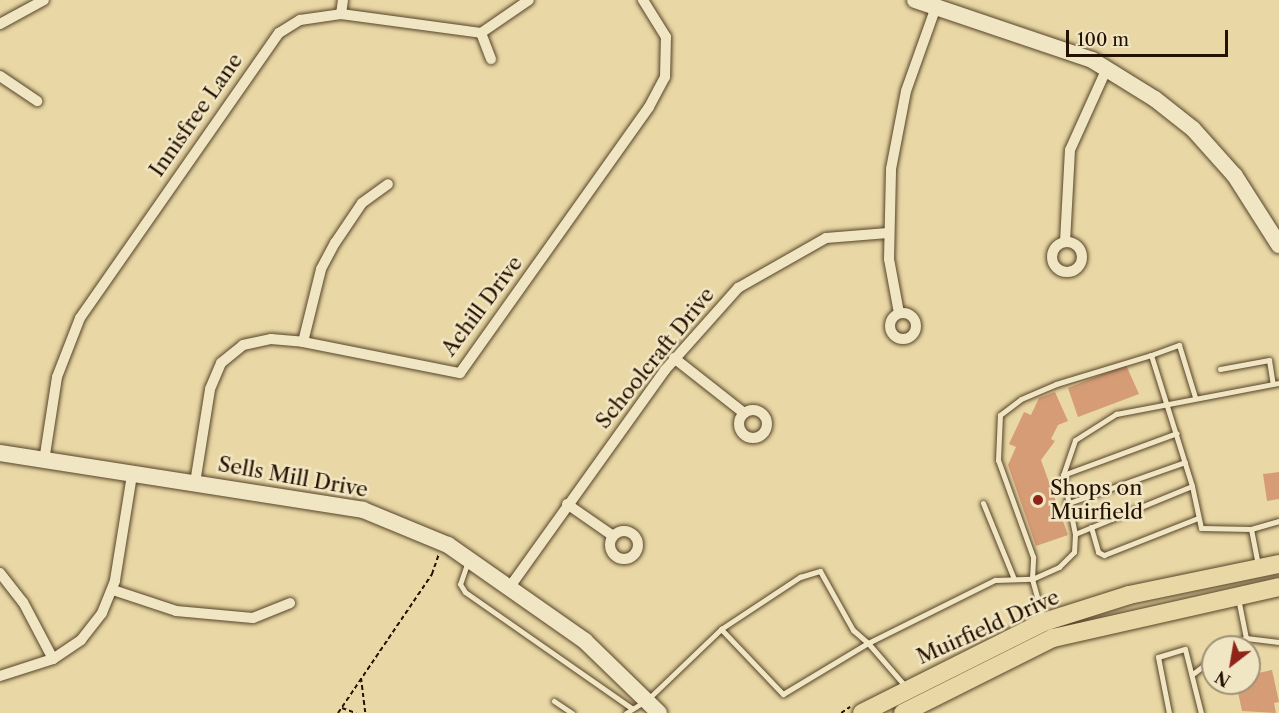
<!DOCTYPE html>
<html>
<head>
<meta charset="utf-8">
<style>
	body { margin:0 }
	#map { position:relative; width:1279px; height:713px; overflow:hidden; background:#e9d8a5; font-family:"Libre Caslon Text",serif }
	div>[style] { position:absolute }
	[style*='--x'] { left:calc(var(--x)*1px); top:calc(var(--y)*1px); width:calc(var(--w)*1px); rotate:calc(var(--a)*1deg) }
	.building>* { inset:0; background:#d59c76 }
	.path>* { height:2px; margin-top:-1px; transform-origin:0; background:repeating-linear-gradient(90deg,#251100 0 4.5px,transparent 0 7.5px) }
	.roads { filter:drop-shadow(0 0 2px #564329) drop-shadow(0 0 2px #564329) }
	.lane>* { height:5px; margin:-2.5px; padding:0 2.5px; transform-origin:2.5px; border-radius:2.5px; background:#f1e6c4 }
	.street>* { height:10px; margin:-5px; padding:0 5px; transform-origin:5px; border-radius:5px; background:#f1e6c4 }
	.street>.ring { margin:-5px; padding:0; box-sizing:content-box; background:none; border:10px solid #f1e6c4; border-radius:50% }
	.secondary>* { height:16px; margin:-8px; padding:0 8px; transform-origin:8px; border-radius:8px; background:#f1e6c4 }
	.primary>* { height:18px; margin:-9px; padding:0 9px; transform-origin:9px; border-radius:9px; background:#e9d8a5 }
	.dots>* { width:16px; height:16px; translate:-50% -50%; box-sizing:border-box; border:3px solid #f1e6c4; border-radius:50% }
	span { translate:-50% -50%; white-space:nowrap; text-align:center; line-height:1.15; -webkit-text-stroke:5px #f1e6c4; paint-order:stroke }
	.street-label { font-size:21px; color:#251100 }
	.poi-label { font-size:21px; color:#251100 }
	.left { translate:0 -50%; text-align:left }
	.north { position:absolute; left:1201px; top:635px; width:60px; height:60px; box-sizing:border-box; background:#f1e6c4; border:2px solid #9f9176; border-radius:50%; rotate:211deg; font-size:16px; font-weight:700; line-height:24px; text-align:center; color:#251100 }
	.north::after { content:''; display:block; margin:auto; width:21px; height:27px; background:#8f2418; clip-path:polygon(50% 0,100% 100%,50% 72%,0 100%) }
	.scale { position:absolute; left:1066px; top:30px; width:162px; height:27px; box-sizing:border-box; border:3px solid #251100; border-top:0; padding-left:8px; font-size:18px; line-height:21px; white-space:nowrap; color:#251100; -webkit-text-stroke:4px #f1e6c4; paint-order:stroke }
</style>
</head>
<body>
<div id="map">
	<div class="building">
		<div style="clip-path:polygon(1126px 365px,1139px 394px,1078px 417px,1068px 388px)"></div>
		<div style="clip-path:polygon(1055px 392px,1068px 421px,1058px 425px,1051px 439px,1055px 441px,1041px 460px,1068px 535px,1036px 546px,1008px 465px,1016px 447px,1009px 444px,1024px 412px,1031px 415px,1039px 398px)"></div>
		<div style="clip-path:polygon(1279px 472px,1279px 499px,1267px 501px,1263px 474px)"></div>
		<div style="clip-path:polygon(1272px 670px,1279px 702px,1274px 703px,1276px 713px,1242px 711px,1236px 683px,1249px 683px,1249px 675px)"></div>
	</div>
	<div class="path">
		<div style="--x:361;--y:678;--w:35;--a:83"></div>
		<div style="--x:342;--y:708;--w:15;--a:20"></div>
		<div style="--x:338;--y:713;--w:168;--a:-55.9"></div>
		<div style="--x:432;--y:574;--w:21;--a:-71"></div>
		<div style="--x:841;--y:713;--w:11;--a:-34"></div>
	</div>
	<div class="roads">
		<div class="lane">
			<div style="--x:1151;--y:355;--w:30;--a:-20"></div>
			<div style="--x:1179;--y:345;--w:54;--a:72.9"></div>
			<div style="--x:1220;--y:369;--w:50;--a:-10.4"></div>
			<div style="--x:1269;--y:360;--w:24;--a:81"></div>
			<div style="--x:1063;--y:475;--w:121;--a:-20.2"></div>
			<div style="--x:1192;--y:486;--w:43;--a:77.9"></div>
			<div style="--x:1201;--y:528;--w:50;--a:1.1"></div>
			<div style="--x:1251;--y:529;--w:36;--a:79"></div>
			<div style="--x:983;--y:503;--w:82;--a:67.8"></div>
			<div style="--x:1066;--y:504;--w:126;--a:-19.4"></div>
			<div style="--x:1091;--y:527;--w:26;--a:74"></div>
			<div style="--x:1098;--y:552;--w:7;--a:27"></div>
			<div style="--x:1104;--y:555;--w:101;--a:-21.5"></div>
			<div style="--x:1251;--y:529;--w:29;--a:-16"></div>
			<div style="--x:1075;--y:534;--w:60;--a:-101.5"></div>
			<div style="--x:1063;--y:475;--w:37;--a:-71"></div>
			<div style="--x:1075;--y:440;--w:49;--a:-32.4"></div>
			<div style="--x:1116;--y:414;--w:166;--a:-10.8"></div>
			<div style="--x:468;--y:561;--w:24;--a:109"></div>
			<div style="--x:460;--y:584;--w:9;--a:58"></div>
			<div style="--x:465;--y:592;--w:203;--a:34.9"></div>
			<div style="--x:1238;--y:598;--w:41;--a:78.7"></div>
			<div style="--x:1246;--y:638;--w:33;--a:7"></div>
			<div style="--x:721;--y:629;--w:95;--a:-33.4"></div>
			<div style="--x:800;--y:577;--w:21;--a:-17"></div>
			<div style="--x:820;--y:571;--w:68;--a:60.8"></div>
			<div style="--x:853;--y:630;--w:20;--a:41"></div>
			<div style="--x:868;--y:643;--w:142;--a:-26.4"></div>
			<div style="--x:995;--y:580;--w:37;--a:-2"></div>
			<div style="--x:1032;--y:579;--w:22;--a:-87"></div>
			<div style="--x:1033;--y:557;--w:103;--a:-109.8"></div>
			<div style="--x:998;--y:460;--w:45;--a:-87.5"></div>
			<div style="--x:1000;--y:415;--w:26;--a:-37"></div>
			<div style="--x:1021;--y:399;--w:38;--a:-23"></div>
			<div style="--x:1056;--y:384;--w:99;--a:-17"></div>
			<div style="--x:1151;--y:355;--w:137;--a:72.6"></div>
			<div style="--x:1192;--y:486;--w:126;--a:157.7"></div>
			<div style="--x:1075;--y:534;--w:18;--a:93"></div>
			<div style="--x:1074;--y:552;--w:21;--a:135"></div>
			<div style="--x:1059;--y:567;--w:30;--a:156"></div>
			<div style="--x:1032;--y:579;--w:41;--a:74.2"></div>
			<div style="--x:1229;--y:647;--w:19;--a:-28"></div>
			<div style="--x:1194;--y:673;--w:24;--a:-38"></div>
			<div style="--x:554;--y:701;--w:22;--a:34"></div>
			<div style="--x:626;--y:713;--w:25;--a:-32"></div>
			<div style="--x:647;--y:700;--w:103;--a:-43.8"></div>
			<div style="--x:721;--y:629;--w:90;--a:46.4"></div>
			<div style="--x:783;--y:694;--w:99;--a:-31"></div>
			<div style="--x:868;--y:643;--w:58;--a:49.2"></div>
			<div style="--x:1169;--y:713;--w:57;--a:-101.1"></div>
			<div style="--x:1158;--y:657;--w:28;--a:-17"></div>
			<div style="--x:1185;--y:649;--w:66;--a:76"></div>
		</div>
		<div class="street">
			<div style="--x:341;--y:14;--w:14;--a:-82"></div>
			<div style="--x:0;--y:24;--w:50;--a:-28.6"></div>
			<div style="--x:481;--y:33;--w:28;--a:69"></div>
			<div style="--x:0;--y:76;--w:45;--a:34"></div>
			<div class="ring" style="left:1052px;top:242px;width:20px;height:20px"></div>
			<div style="--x:1065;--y:242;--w:92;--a:-86.9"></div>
			<div style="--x:1070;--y:150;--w:90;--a:-65.7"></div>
			<div style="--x:899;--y:313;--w:55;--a:-100.5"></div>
			<div style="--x:889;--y:259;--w:90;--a:-88.7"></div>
			<div style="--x:891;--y:169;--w:79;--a:-79.1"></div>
			<div style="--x:906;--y:91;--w:92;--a:-70.4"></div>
			<div class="ring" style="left:890px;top:313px;width:16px;height:16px"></div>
			<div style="--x:303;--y:342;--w:75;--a:-76.1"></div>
			<div style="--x:321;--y:269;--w:30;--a:-62"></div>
			<div style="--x:335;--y:243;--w:48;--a:-56"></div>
			<div style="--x:362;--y:203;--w:32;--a:-36"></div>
			<div style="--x:674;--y:358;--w:89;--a:38.2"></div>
			<div class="ring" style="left:739px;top:410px;width:18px;height:18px"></div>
			<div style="--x:44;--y:461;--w:85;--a:-81.2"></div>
			<div style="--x:57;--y:377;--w:63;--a:-68.7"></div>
			<div style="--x:80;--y:318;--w:348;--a:-55.1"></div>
			<div style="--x:279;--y:33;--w:25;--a:-32"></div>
			<div style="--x:300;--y:20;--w:41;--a:-8.3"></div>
			<div style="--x:341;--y:14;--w:141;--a:7.7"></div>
			<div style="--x:481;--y:33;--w:58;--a:-34.5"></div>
			<div style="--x:195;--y:483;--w:95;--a:-80.9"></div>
			<div style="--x:210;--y:389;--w:28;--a:-67"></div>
			<div style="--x:221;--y:363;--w:28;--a:-39"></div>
			<div style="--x:243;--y:345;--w:29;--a:-12"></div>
			<div style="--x:271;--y:339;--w:32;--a:5"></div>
			<div style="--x:303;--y:342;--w:160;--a:11.2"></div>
			<div style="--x:460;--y:373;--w:326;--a:-54.6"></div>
			<div style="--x:649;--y:107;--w:34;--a:-62"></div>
			<div style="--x:665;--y:77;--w:40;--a:-88.6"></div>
			<div style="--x:666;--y:37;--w:44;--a:-121.9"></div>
			<div style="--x:567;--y:504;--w:56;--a:34.8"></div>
			<div class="ring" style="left:610px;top:531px;width:18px;height:18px"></div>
			<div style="--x:0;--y:573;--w:37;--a:52"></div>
			<div style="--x:23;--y:602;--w:64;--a:62.2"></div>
			<div style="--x:509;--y:588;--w:268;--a:-54.4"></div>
			<div style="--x:665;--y:370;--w:110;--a:-48.3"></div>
			<div style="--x:738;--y:288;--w:101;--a:-29.6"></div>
			<div style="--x:826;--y:238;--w:62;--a:-4.6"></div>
			<div style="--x:113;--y:590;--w:66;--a:18.4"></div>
			<div style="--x:176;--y:611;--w:77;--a:5.2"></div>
			<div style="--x:253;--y:618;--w:40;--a:-22"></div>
			<div style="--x:0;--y:676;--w:56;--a:-17.8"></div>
			<div style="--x:53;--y:659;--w:34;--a:-34"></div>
			<div style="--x:81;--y:640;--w:34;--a:-52"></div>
			<div style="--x:102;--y:613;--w:35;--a:-68"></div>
			<div style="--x:115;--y:580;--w:106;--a:-80.8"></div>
		</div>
		<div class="secondary">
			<div style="--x:915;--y:0;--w:187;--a:18.7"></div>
			<div style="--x:1092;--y:60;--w:74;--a:31.8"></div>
			<div style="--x:1155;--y:99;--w:48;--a:38.3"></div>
			<div style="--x:1193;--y:129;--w:63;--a:48.2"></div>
			<div style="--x:1235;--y:176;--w:82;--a:57.5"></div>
			<div style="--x:0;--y:453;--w:367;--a:8.9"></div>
			<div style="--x:363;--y:510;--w:92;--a:22.4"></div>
			<div style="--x:448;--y:545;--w:167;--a:35"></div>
			<div style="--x:585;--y:641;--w:103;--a:44.2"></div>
		</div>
		<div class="primary">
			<div style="--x:862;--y:713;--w:203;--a:-26.6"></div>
			<div style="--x:1044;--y:622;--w:89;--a:-17.6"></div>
			<div style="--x:1129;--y:595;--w:153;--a:-11.7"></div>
			<div style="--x:903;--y:713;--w:168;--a:-26.6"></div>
			<div style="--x:1053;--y:638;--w:232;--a:-12.7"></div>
		</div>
	</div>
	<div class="dots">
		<div style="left:1038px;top:500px;background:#8f2418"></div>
	</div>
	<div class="street-label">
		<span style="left:196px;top:115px;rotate:-55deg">Innisfree Lane</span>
		<span style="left:482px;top:306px;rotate:-53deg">Achill Drive</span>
		<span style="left:655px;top:358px;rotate:-51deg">Schoolcraft Drive</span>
		<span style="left:293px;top:477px;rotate:10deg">Sells Mill Drive</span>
		<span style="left:988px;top:627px;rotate:-24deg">Muirfield Drive</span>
	</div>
	<div class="poi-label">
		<span class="left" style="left:1050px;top:500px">Shops on<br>Muirfield</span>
	</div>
	<div class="north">N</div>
	<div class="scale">100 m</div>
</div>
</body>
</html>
